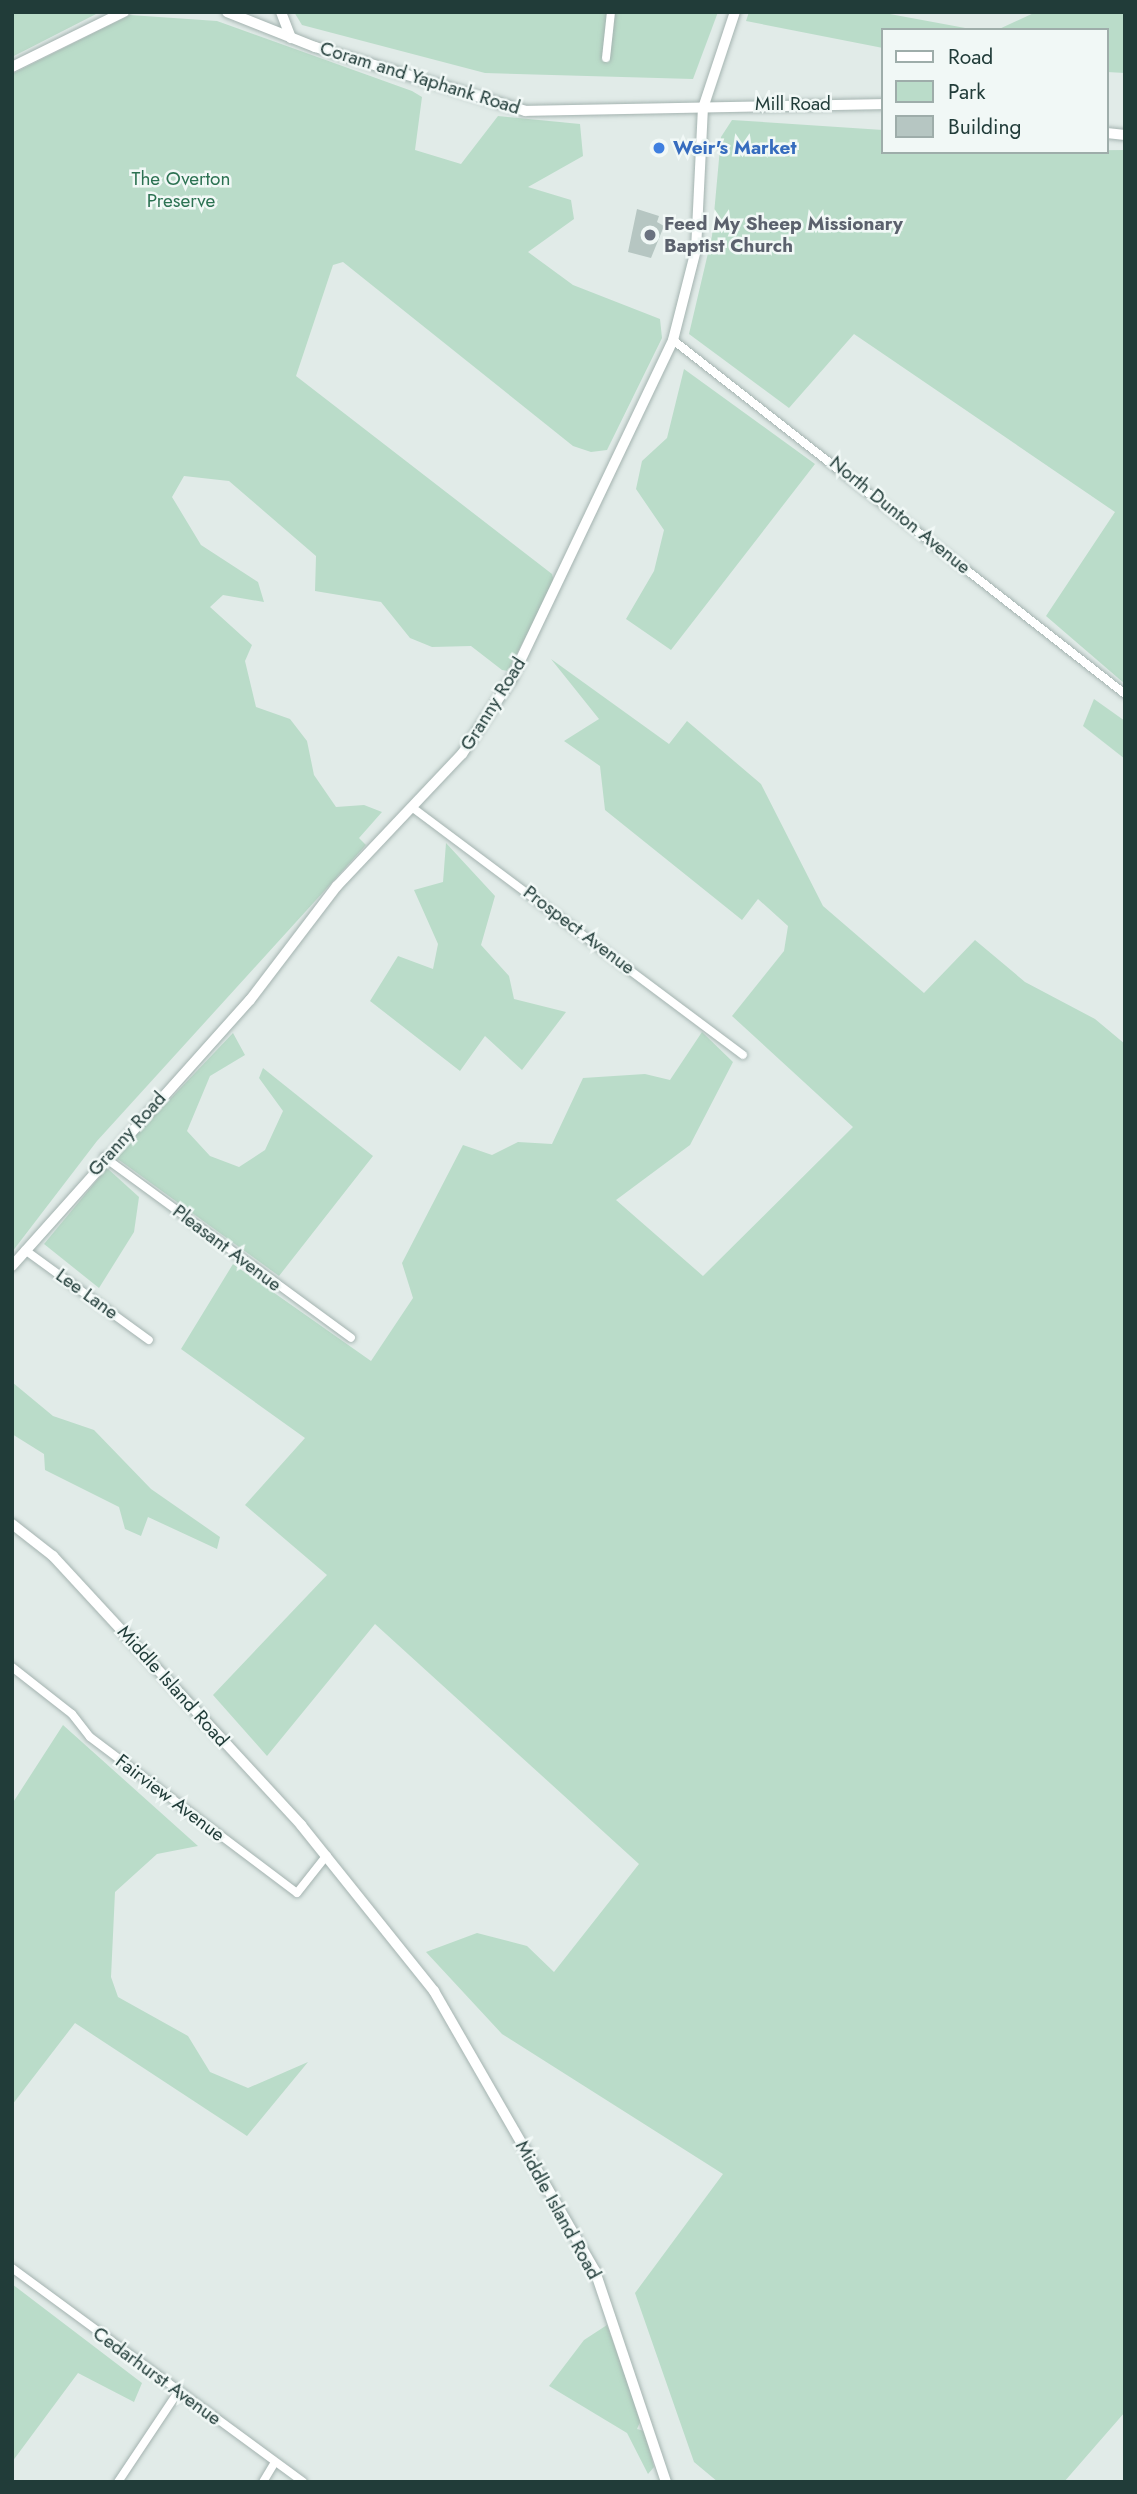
<!DOCTYPE html>
<html>
<head>
<meta charset="utf-8">
<style>
	body { margin:0 }
	#map { position:relative; width:1137px; height:2494px; overflow:hidden; background:#e1ebe8; font-family:Jost,sans-serif }
	div>[style] { position:absolute }
	[style*='--x'] { left:calc(var(--x)*1px); top:calc(var(--y)*1px); width:calc(var(--w)*1px); rotate:calc(var(--a)*1deg) }
	.green>* { inset:0; background:#badcc9 }
	.building>* { inset:0; background:#b6c6c2 }
	.roads { filter:drop-shadow(0 0 2px #a4b3b0) drop-shadow(0 0 2px #a4b3b0) }
	.street>* { height:8px; margin:-4px; padding:0 4px; transform-origin:4px; border-radius:4px; background:#fff }
	.secondary>* { height:10px; margin:-5px; padding:0 5px; transform-origin:5px; border-radius:5px; background:#fff }
	.dots>* { width:19px; height:19px; translate:-50% -50%; box-sizing:border-box; border:4px solid #f1f8f6; border-radius:50% }
	span { translate:-50% -50%; white-space:nowrap; text-align:center; line-height:1.15; -webkit-text-stroke:5px #f1f8f6; paint-order:stroke }
	.street-label { font-size:19px; color:#213c39 }
	.shop-label { font-size:19px; color:#366cbe; font-weight:700 }
	.left { translate:0 -50%; text-align:left }
	.park-label { font-size:19px; color:#2c7252 }
	.worship-label { font-size:19px; color:#5b616d; font-weight:700 }
	.frame { position:absolute; inset:0; border:14px solid #213c39; pointer-events:none }
	.legend { position:absolute; left:881px; top:28px; width:228px; height:126px; box-sizing:border-box; background:#f1f8f6; border:2px solid #9eadaa; margin:0; padding:9px 12px; list-style:none; font-size:21px; color:#213c39 }
	.legend li { display:flex; align-items:center; gap:14px; height:35px }
	.legend b { width:35px; border:2px solid #9eadaa }
</style>
</head>
<body>
<div id="map">
	<div class="green">
		<div style="clip-path:polygon(14px 12px,100px 12px,12px 57px)"></div>
		<div style="clip-path:polygon(294px 12px,718px 12px,693px 79px,485px 73px,302px 25px)"></div>
		<div style="clip-path:polygon(749px 12px,879px 12px,976px 30px,883px 30px,883px 48px,746px 21px)"></div>
		<div style="clip-path:polygon(1036px 12px,1125px 12px,1125px 73px,1107px 72px,1107px 30px,997px 30px)"></div>
		<div style="clip-path:polygon(130px 15px,217px 21px,412px 91px,422px 97px,415px 150px,461px 164px,498px 116px,580px 124px,583px 156px,528px 187px,571px 200px,574px 219px,528px 252px,573px 285px,660px 319px,662px 338px,607px 450px,591px 452px,573px 446px,343px 262px,333px 265px,296px 376px,552px 574px,554px 582px,508px 671px,502px 670px,471px 646px,432px 647px,410px 638px,381px 602px,315px 591px,316px 556px,229px 481px,184px 476px,172px 497px,201px 545px,258px 582px,264px 602px,223px 595px,210px 607px,252px 645px,245px 661px,256px 707px,290px 719px,307px 741px,314px 775px,336px 807px,364px 805px,382px 812px,359px 838px,366px 845px,97px 1141px,12px 1252px,12px 74px)"></div>
		<div style="clip-path:polygon(732px 120px,883px 130px,883px 152px,1125px 150px,1125px 684px,1046px 616px,1115px 512px,854px 334px,789px 408px,689px 334px,712px 236px,721px 137px)"></div>
		<div style="clip-path:polygon(684px 369px,815px 464px,671px 650px,626px 619px,654px 571px,664px 530px,636px 489px,642px 461px,667px 438px)"></div>
		<div style="clip-path:polygon(551px 659px,669px 744px,687px 721px,761px 784px,823px 906px,924px 993px,975px 940px,1025px 982px,1095px 1019px,1125px 1044px,1125px 2412px,1064px 2482px,718px 2482px,694px 2462px,635px 2293px,723px 2174px,502px 2034px,426px 1952px,477px 1933px,527px 1946px,554px 1972px,639px 1864px,375px 1624px,267px 1756px,213px 1695px,327px 1575px,245px 1505px,305px 1438px,181px 1349px,233px 1264px,371px 1361px,413px 1298px,402px 1263px,463px 1145px,492px 1155px,518px 1142px,552px 1144px,583px 1078px,645px 1074px,670px 1080px,702px 1032px,733px 1062px,690px 1145px,616px 1200px,703px 1276px,853px 1127px,732px 1016px,784px 951px,788px 926px,758px 899px,742px 920px,605px 810px,600px 766px,564px 741px,599px 719px)"></div>
		<div style="clip-path:polygon(1094px 699px,1125px 721px,1125px 759px,1083px 726px)"></div>
		<div style="clip-path:polygon(446px 843px,495px 896px,481px 945px,509px 976px,514px 999px,566px 1012px,522px 1070px,485px 1036px,460px 1071px,370px 1001px,398px 956px,433px 969px,438px 944px,414px 890px,443px 882px)"></div>
		<div style="clip-path:polygon(233px 1033px,245px 1055px,210px 1076px,187px 1131px,210px 1156px,239px 1167px,265px 1150px,283px 1111px,259px 1078px,263px 1068px,373px 1156px,279px 1276px,115px 1157px)"></div>
		<div style="clip-path:polygon(107px 1168px,139px 1197px,134px 1232px,99px 1288px,44px 1244px)"></div>
		<div style="clip-path:polygon(12px 1382px,53px 1416px,94px 1430px,151px 1489px,220px 1537px,217px 1549px,148px 1517px,141px 1536px,125px 1529px,119px 1507px,45px 1470px,44px 1454px,12px 1434px)"></div>
		<div style="clip-path:polygon(63px 1725px,198px 1846px,157px 1854px,115px 1892px,111px 1977px,118px 1997px,188px 2036px,210px 2072px,248px 2088px,308px 2062px,247px 2136px,75px 2023px,12px 2105px,12px 1804px)"></div>
		<div style="clip-path:polygon(12px 2284px,142px 2383px,134px 2402px,78px 2373px,12px 2462px)"></div>
		<div style="clip-path:polygon(607px 2325px,641px 2420px,637px 2429px,644px 2431px,654px 2467px,648px 2474px,627px 2433px,549px 2386px,584px 2340px)"></div>
	</div>
	<div class="building">
		<div style="clip-path:polygon(637px 209px,659px 216px,657px 222px,664px 226px,651px 258px,628px 252px)"></div>
	</div>
	<div class="roads">
		<div class="street">
			<div style="--x:606;--y:58;--w:46;--a:-83.8"></div>
			<div style="--x:673;--y:340;--w:574;--a:38.07"></div>
			<div style="--x:413;--y:808;--w:412;--a:36.8"></div>
			<div style="--x:104;--y:1157;--w:306;--a:36.2"></div>
			<div style="--x:25;--y:1250;--w:153;--a:36"></div>
			<div style="--x:12;--y:1667;--w:76;--a:38.1"></div>
			<div style="--x:72;--y:1714;--w:29;--a:52"></div>
			<div style="--x:90;--y:1737;--w:259;--a:37"></div>
			<div style="--x:297;--y:1893;--w:48;--a:-51.7"></div>
			<div style="--x:12;--y:2268;--w:361;--a:36.3"></div>
			<div style="--x:118;--y:2482;--w:108;--a:-56.3"></div>
			<div style="--x:263;--y:2482;--w:23;--a:-59"></div>
		</div>
		<div class="secondary">
			<div style="--x:227;--y:12;--w:95;--a:21.7"></div>
			<div style="--x:315;--y:47;--w:220;--a:16.9"></div>
			<div style="--x:525;--y:111;--w:358;--a:-1.1"></div>
			<div style="--x:281;--y:12;--w:28;--a:69"></div>
			<div style="--x:12;--y:67;--w:125;--a:-26.2"></div>
			<div style="--x:1107;--y:133;--w:18;--a:6"></div>
			<div style="--x:12;--y:1266;--w:357;--a:-48.2"></div>
			<div style="--x:250;--y:1000;--w:143;--a:-52.7"></div>
			<div style="--x:337;--y:886;--w:182;--a:-46.6"></div>
			<div style="--x:462;--y:754;--w:89;--a:-56.5"></div>
			<div style="--x:511;--y:680;--w:377;--a:-64.5"></div>
			<div style="--x:673;--y:340;--w:93;--a:-75.7"></div>
			<div style="--x:696;--y:250;--w:142;--a:-87.2"></div>
			<div style="--x:703;--y:108;--w:101;--a:-71.6"></div>
			<div style="--x:12;--y:1524;--w:52;--a:38"></div>
			<div style="--x:53;--y:1556;--w:366;--a:47.3"></div>
			<div style="--x:301;--y:1825;--w:213;--a:51.3"></div>
			<div style="--x:434;--y:1991;--w:323;--a:60.1"></div>
			<div style="--x:595;--y:2271;--w:223;--a:71.4"></div>
		</div>
	</div>
	<div class="dots">
		<div style="left:659px;top:148px;background:#3f7fe0"></div>
		<div style="left:650px;top:235px;background:#6b7280"></div>
	</div>
	<div class="street-label">
		<span style="left:420px;top:78px;rotate:17deg">Coram and Yaphank Road</span>
		<span style="left:793px;top:104px">Mill Road</span>
		<span style="left:900px;top:515px;rotate:39deg">North Dunton Avenue</span>
		<span style="left:493px;top:704px;rotate:-58deg">Granny Road</span>
		<span style="left:579px;top:930px;rotate:37deg">Prospect Avenue</span>
		<span style="left:127px;top:1134px;rotate:-48deg">Granny Road</span>
		<span style="left:227px;top:1248px;rotate:37deg">Pleasant Avenue</span>
		<span style="left:87px;top:1294px;rotate:36deg">Lee Lane</span>
		<span style="left:173px;top:1686px;rotate:48deg">Middle Island Road</span>
		<span style="left:170px;top:1798px;rotate:37deg">Fairview Avenue</span>
		<span style="left:558px;top:2210px;rotate:61deg">Middle Island Road</span>
		<span style="left:157px;top:2376px;rotate:36deg">Cedarhurst Avenue</span>
	</div>
	<div class="shop-label">
		<span class="left" style="left:673px;top:148px">Weir's Market</span>
	</div>
	<div class="park-label">
		<span style="left:181px;top:190px">The Overton<br>Preserve</span>
	</div>
	<div class="worship-label">
		<span class="left" style="left:664px;top:235px">Feed My Sheep Missionary<br>Baptist Church</span>
	</div>
	<div class="frame"></div>
	<ul class="legend">
	<li><b style="height:9px;background:#fff"></b>Road</li>
	<li><b style="height:19px;background:#badcc9"></b>Park</li>
	<li><b style="height:19px;background:#b6c6c2"></b>Building</li>
	</ul>
</div>
</body>
</html>
